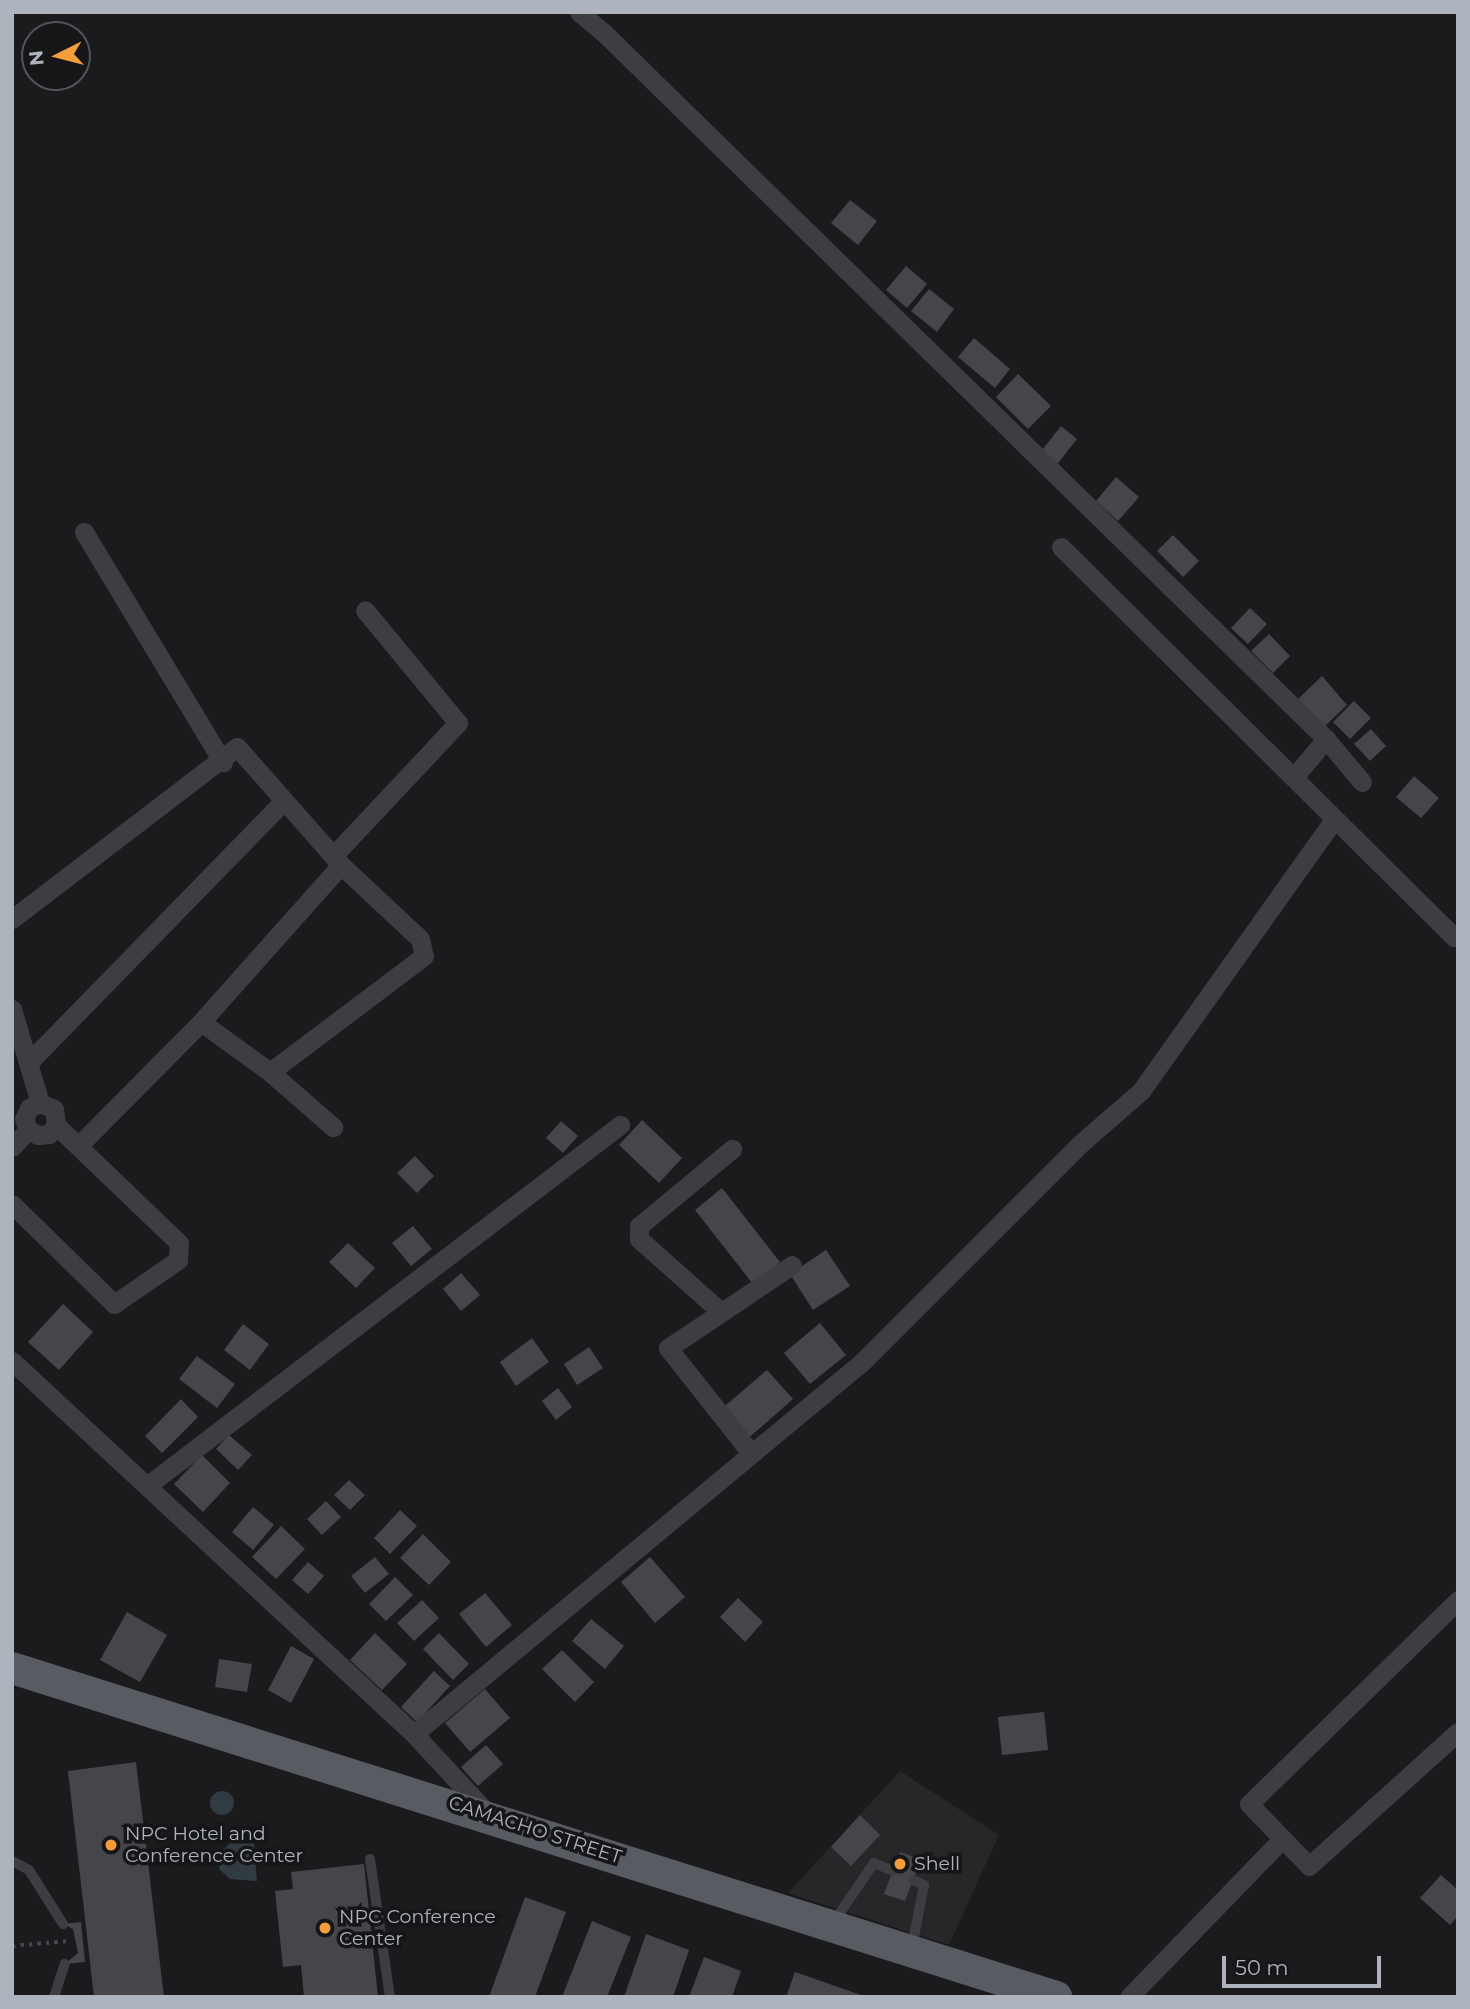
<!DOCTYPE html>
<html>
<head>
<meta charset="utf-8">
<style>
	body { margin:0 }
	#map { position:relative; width:1470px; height:2009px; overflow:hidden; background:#1b1b1d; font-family:Montserrat,sans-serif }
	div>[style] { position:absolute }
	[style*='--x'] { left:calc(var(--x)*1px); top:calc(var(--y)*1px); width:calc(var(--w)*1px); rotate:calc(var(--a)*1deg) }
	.built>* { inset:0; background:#27272a }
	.water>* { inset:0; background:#303c42 }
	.round { border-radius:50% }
	.building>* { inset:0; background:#45464a }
	.path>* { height:3.5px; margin-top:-1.75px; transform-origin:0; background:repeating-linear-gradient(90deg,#424549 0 3.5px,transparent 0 8.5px) }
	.lane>* { height:10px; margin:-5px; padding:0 5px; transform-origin:5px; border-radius:5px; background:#3c3e42 }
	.street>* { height:19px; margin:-9.5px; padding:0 9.5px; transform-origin:9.5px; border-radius:9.5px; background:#3c3e42 }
	.primary>* { height:32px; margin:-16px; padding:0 16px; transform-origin:16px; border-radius:16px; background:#585b61 }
	.dots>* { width:19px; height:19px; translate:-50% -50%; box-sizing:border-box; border:4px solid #161618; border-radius:50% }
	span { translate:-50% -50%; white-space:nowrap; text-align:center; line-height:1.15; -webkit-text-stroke:7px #161618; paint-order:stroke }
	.street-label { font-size:19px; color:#adb4bd }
	.poi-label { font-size:19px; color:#adb4bd }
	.left { translate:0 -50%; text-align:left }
	.frame { position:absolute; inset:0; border:14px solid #adb4bd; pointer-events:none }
	.north { position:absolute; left:21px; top:21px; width:70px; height:70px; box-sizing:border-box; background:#161618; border:2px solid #52555a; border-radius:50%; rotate:264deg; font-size:19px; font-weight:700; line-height:28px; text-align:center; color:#adb4bd }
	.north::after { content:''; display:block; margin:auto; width:24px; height:32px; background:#f49e3b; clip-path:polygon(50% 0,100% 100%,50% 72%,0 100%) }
	.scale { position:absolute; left:1222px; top:1956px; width:159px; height:32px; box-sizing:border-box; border:4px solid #adb4bd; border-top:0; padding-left:9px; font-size:21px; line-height:24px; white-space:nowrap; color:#adb4bd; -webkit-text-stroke:5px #161618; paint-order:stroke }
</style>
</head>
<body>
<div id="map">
	<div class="built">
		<div style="clip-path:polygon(900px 1771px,999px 1835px,949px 1945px,788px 1893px)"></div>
	</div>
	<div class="water">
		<div class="round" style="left:210px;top:1791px;width:24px;height:24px"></div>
		<div style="clip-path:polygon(241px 1833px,253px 1833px,257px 1881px,230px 1879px,219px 1869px,222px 1851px)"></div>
	</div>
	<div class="building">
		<div style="clip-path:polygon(850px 200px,877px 221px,858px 245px,831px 223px)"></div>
		<div style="clip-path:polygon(906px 266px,927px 284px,907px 308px,886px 290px)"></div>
		<div style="clip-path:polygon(929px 289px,954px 309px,937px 332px,911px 311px)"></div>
		<div style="clip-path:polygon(974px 338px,1010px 369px,995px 388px,958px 357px)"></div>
		<div style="clip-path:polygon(1018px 374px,1051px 406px,1028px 429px,996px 397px)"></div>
		<div style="clip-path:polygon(1061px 426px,1077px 439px,1055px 467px,1039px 454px)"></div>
		<div style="clip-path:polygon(1116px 477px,1139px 497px,1118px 521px,1096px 501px)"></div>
		<div style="clip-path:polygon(1173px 535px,1199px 561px,1183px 577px,1157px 551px)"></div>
		<div style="clip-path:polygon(1250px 608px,1267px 624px,1248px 644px,1231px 628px)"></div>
		<div style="clip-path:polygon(1269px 634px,1290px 656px,1273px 673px,1251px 651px)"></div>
		<div style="clip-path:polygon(1322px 676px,1347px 705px,1324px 727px,1298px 699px)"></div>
		<div style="clip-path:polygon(1354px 701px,1371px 718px,1350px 739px,1333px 722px)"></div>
		<div style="clip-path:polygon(1371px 729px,1386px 746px,1370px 761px,1354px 744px)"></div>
		<div style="clip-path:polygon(1414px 776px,1439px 798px,1421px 818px,1396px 797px)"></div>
		<div style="clip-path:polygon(642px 1120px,682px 1158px,659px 1183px,619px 1145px)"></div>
		<div style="clip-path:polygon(561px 1121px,578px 1136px,563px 1153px,546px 1138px)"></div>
		<div style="clip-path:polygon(415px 1156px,434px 1176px,417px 1193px,397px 1173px)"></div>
		<div style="clip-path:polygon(722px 1188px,780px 1262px,753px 1284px,695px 1210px)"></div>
		<div style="clip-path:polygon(413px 1226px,432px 1249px,411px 1266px,392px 1243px)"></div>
		<div style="clip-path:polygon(348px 1243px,375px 1268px,356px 1288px,329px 1262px)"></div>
		<div style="clip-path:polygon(826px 1250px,850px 1286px,813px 1310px,790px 1274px)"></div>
		<div style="clip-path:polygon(461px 1273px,480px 1295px,461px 1311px,443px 1289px)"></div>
		<div style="clip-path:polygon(63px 1304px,93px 1332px,59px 1370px,28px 1342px)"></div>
		<div style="clip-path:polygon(820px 1323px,846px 1355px,810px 1384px,784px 1353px)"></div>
		<div style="clip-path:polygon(243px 1324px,269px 1344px,250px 1370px,224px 1350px)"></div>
		<div style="clip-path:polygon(532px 1338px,549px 1362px,516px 1386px,500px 1362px)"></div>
		<div style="clip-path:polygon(589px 1347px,603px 1368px,577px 1385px,564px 1364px)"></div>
		<div style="clip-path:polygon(197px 1356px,235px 1384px,217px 1408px,179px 1379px)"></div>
		<div style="clip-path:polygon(767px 1370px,793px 1399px,745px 1441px,719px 1411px)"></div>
		<div style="clip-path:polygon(558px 1388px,572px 1407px,556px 1420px,542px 1401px)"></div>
		<div style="clip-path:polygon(181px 1399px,198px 1417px,162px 1453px,145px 1436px)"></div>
		<div style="clip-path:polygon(229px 1435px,252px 1455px,238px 1470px,216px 1449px)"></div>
		<div style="clip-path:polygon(202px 1455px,230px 1483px,203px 1512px,174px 1484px)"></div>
		<div style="clip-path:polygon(349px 1480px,365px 1495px,350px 1510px,334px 1495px)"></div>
		<div style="clip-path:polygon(326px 1501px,341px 1517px,322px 1535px,307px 1519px)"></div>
		<div style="clip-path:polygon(253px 1507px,274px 1525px,253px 1550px,232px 1532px)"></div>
		<div style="clip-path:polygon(400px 1510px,417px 1526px,390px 1554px,374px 1538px)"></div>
		<div style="clip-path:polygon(281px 1526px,305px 1549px,276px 1579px,252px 1557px)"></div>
		<div style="clip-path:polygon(423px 1534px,451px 1562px,429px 1585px,400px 1558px)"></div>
		<div style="clip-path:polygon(375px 1557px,389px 1574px,365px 1593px,351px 1576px)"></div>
		<div style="clip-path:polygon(650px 1557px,685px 1597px,655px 1623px,621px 1582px)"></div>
		<div style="clip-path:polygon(308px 1562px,324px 1576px,308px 1594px,292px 1580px)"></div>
		<div style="clip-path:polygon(395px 1577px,413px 1595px,386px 1621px,369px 1604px)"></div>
		<div style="clip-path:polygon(485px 1593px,512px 1625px,486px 1647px,459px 1614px)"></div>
		<div style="clip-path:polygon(738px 1598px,763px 1622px,745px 1642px,720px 1617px)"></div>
		<div style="clip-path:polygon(422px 1600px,439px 1618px,414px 1641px,397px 1623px)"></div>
		<div style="clip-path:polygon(127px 1612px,167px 1635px,140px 1682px,100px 1660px)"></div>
		<div style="clip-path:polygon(591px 1619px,624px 1646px,605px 1669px,572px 1641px)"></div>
		<div style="clip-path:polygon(375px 1633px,407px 1664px,382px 1690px,350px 1660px)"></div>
		<div style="clip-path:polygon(439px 1633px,469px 1664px,453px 1680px,423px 1649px)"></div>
		<div style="clip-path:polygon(291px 1646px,314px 1659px,291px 1703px,268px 1690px)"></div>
		<div style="clip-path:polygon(562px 1650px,594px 1682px,575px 1702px,542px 1669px)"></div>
		<div style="clip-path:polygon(219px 1659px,252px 1664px,247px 1692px,215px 1687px)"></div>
		<div style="clip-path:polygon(434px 1671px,450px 1686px,417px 1722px,401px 1707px)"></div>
		<div style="clip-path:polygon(485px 1689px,510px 1718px,470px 1752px,445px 1723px)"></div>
		<div style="clip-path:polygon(1044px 1712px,1048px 1750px,1002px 1755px,998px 1717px)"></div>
		<div style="clip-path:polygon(486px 1745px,503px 1764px,478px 1786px,461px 1767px)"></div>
		<div style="clip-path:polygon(136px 1762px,164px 1997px,94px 1997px,68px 1771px)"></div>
		<div style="clip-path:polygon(860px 1815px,880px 1835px,851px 1866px,831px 1847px)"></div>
		<div style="clip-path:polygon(900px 1852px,921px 1859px,905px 1901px,884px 1894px)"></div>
		<div style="clip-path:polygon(364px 1864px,378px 1997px,304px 1997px,301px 1965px,283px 1967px,275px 1891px,293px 1889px,291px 1872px)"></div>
		<div style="clip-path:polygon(1441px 1875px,1458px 1890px,1458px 1916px,1450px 1925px,1420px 1898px)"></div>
		<div style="clip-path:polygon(525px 1897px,566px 1912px,535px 1997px,489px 1997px)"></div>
		<div style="clip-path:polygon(592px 1921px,631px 1937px,607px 1997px,562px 1997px)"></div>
		<div style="clip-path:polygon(81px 1922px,85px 1962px,65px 1964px,78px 1953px,73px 1929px,63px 1924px)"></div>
		<div style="clip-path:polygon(646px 1934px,689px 1950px,673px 1997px,624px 1997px)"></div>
		<div style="clip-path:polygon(704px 1957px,741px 1971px,732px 1997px,689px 1997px)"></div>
		<div style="clip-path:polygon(795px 1972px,864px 1996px,864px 1997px,786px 1997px)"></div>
	</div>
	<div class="path">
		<div style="--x:12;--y:1946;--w:57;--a:-5"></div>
	</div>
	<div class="lane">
		<div style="--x:370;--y:1859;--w:139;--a:81.8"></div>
		<div style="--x:12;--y:1861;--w:19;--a:28"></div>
		<div style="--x:29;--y:1870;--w:64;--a:57.8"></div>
		<div style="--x:833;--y:1923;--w:73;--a:-55.7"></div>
		<div style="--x:874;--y:1863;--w:21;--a:23"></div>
		<div style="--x:912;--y:1947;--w:63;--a:-79"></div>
		<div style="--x:924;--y:1885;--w:12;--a:-156"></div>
		<div style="--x:54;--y:1997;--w:35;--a:-72"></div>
	</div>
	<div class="street">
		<div style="--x:579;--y:12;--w:30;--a:40"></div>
		<div style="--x:602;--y:31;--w:1013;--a:44.36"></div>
		<div style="--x:1326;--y:739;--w:56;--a:50.1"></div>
		<div style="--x:84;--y:532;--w:269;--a:58.9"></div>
		<div style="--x:1061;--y:547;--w:554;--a:44.78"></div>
		<div style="--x:1294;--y:777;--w:50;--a:-49.9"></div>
		<div style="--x:333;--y:856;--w:183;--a:-46.8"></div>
		<div style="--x:458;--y:723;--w:146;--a:-129.5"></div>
		<div style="--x:12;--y:919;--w:283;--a:-37.4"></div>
		<div style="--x:237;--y:747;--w:157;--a:48.6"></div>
		<div style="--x:341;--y:865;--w:108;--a:43.1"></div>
		<div style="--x:420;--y:939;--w:17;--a:77"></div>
		<div style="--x:424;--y:956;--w:193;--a:143"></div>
		<div style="--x:12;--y:1009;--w:98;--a:73.4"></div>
		<div style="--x:201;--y:1022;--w:85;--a:35.9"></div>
		<div style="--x:270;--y:1072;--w:84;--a:41.1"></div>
		<div style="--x:30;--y:1061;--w:362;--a:-45.7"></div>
		<div style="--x:78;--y:1146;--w:175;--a:-45.2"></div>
		<div style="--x:201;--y:1022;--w:210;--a:-48.3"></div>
		<div style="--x:12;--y:1147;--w:23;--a:-47"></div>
		<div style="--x:12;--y:1204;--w:143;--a:44.4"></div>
		<div style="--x:114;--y:1304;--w:78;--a:-34.5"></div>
		<div style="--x:178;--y:1260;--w:17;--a:-87"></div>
		<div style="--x:179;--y:1243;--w:170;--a:-136.2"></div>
		<div style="--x:56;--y:1125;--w:16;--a:-97"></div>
		<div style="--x:54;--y:1109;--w:15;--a:-157"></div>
		<div style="--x:40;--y:1103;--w:12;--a:156"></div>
		<div style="--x:29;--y:1108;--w:12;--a:114"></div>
		<div style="--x:24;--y:1119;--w:12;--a:70"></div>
		<div style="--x:28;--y:1130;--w:11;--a:27"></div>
		<div style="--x:38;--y:1135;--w:11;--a:-5"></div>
		<div style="--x:49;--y:1134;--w:11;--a:-52"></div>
		<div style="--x:721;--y:1312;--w:110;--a:-138.3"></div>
		<div style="--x:639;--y:1239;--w:13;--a:-90"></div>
		<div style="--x:639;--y:1226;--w:121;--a:-39.6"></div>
		<div style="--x:12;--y:1361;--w:548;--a:42.86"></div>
		<div style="--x:414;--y:1734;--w:109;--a:47.2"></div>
		<div style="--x:751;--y:1453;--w:134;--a:-128.3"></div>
		<div style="--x:668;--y:1348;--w:149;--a:-33.8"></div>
		<div style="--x:148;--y:1485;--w:594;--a:-37.33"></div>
		<div style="--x:1458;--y:1600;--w:292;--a:135.7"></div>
		<div style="--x:1249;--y:1804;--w:86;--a:45.9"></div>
		<div style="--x:1309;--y:1866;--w:200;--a:-42"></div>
		<div style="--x:414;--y:1734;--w:582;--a:-39.7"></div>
		<div style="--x:862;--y:1362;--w:308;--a:-45"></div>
		<div style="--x:1080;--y:1144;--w:81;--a:-41"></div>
		<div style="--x:1141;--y:1091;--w:334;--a:-54.6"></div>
		<div style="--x:1129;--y:1997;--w:219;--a:-45.9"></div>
	</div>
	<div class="primary">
		<div style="--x:12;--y:1668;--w:1095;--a:17.49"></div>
	</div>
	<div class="dots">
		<div style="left:111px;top:1845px;background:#f49e3b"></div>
		<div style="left:900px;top:1864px;background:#f49e3b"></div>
		<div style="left:325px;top:1928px;background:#f49e3b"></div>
	</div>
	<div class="street-label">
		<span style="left:535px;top:1830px;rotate:18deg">CAMACHO STREET</span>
	</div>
	<div class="poi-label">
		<span class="left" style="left:125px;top:1845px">NPC Hotel and<br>Conference Center</span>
		<span class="left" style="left:914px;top:1864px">Shell</span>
		<span class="left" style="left:339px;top:1928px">NPC Conference<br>Center</span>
	</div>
	<div class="frame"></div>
	<div class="north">N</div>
	<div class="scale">50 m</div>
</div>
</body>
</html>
